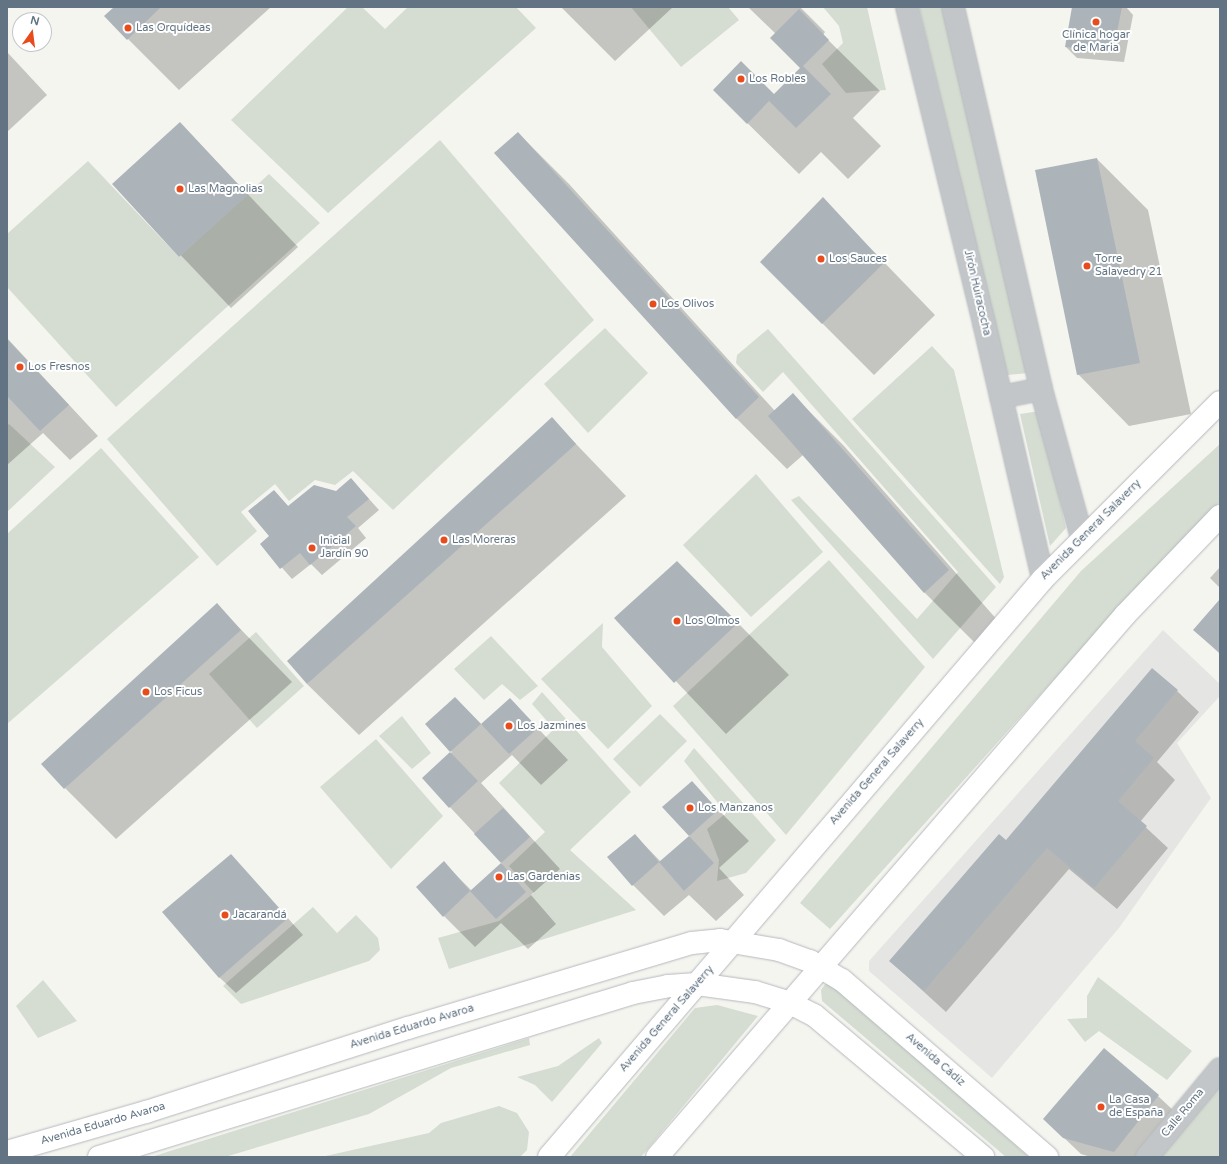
<!DOCTYPE html>
<html>
<head>
<meta charset="utf-8">
<style>
	body { margin:0 }
	#map { position:relative; width:1227px; height:1164px; overflow:hidden; background:#f5f5f0; font-family:"Varela Round",sans-serif }
	div>[style] { position:absolute }
	[style*='--x'] { left:calc(var(--x)*1px); top:calc(var(--y)*1px); width:calc(var(--w)*1px); rotate:calc(var(--a)*1deg) }
	.built>* { inset:0; background:#e5e6e4 }
	.green>* { inset:0; background:#d5dcd1 }
	.shadow>* { inset:0; background:#0003 }
	.building>* { inset:0; background:#acb4b9 }
	.roads { filter:drop-shadow(0 0 1px #b5b9bd) drop-shadow(0 0 1px #b5b9bd) }
	.minor>* { height:22px; margin:-11px; padding:0 11px; transform-origin:11px; border-radius:11px; background:#c2c6c9 }
	.major>* { height:22px; margin:-11px; padding:0 11px; transform-origin:11px; border-radius:11px; background:#fff }
	.dots>* { width:11px; height:11px; translate:-50% -50%; box-sizing:border-box; border:2px solid #fff; border-radius:50% }
	span { translate:-50% -50%; white-space:nowrap; text-align:center; line-height:1.15; -webkit-text-stroke:4px #fff; paint-order:stroke }
	.poi-label { font-size:11px; color:#627483 }
	.left { translate:0 -50%; text-align:left }
	.street-label { font-size:11px; color:#627483 }
	.frame { position:absolute; inset:0; border:8px solid #627483; pointer-events:none }
	.north { position:absolute; left:12px; top:12px; width:40px; height:40px; box-sizing:border-box; background:#fff; border:1px solid #c0c7cd; border-radius:50%; rotate:14deg; font-size:11px; font-weight:700; line-height:16px; text-align:center; color:#627483 }
	.north::after { content:''; display:block; margin:auto; width:14px; height:18px; background:#e94c1c; clip-path:polygon(50% 0,100% 100%,50% 72%,0 100%) }
</style>
</head>
<body>
<div id="map">
	<div class="built">
		<div style="clip-path:polygon(1163px 630px,1220px 684px,1220px 696px,1177px 743px,1211px 798px,1119px 928px,992px 1078px,869px 971px,869px 961px)"></div>
	</div>
	<div class="green">
		<div style="clip-path:polygon(348px 7px,362px 7px,385px 29px,408px 7px,516px 7px,536px 28px,328px 213px,231px 120px)"></div>
		<div style="clip-path:polygon(631px 7px,728px 7px,739px 20px,681px 67px)"></div>
		<div style="clip-path:polygon(823px 7px,867px 7px,886px 90px,846px 93px,822px 64px,843px 43px,839px 26px)"></div>
		<div style="clip-path:polygon(919px 7px,942px 7px,1028px 373px,1007px 375px)"></div>
		<div style="clip-path:polygon(440px 140px,594px 320px,393px 510px,353px 471px,335px 485px,315px 480px,289px 501px,275px 484px,241px 512px,257px 531px,217px 566px,107px 439px)"></div>
		<div style="clip-path:polygon(88px 161px,179px 257px,269px 174px,320px 223px,116px 407px,7px 287px,7px 234px)"></div>
		<div style="clip-path:polygon(605px 328px,648px 373px,588px 433px,544px 384px)"></div>
		<div style="clip-path:polygon(768px 329px,996px 587px,933px 659px,791px 500px,799px 496px,917px 619px,958px 572px,783px 372px,763px 392px,736px 363px,737px 355px)"></div>
		<div style="clip-path:polygon(932px 346px,954px 370px,1004px 577px,1000px 584px,852px 419px)"></div>
		<div style="clip-path:polygon(1040px 411px,1066px 528px,1050px 546px,1020px 414px)"></div>
		<div style="clip-path:polygon(9px 424px,55px 467px,7px 512px,7px 426px)"></div>
		<div style="clip-path:polygon(1220px 444px,1220px 502px,1120px 606px,830px 929px,800px 903px,1081px 571px)"></div>
		<div style="clip-path:polygon(101px 448px,199px 557px,7px 724px,7px 534px)"></div>
		<div style="clip-path:polygon(756px 474px,823px 552px,751px 617px,683px 545px)"></div>
		<div style="clip-path:polygon(829px 560px,925px 667px,786px 835px,673px 706px)"></div>
		<div style="clip-path:polygon(603px 623px,602px 647px,652px 706px,608px 749px,541px 679px)"></div>
		<div style="clip-path:polygon(256px 632px,304px 686px,257px 728px,209px 674px)"></div>
		<div style="clip-path:polygon(491px 636px,538px 686px,520px 700px,502px 684px,484px 700px,454px 669px)"></div>
		<div style="clip-path:polygon(542px 692px,631px 792px,570px 850px,636px 910px,449px 969px,438px 938px,499px 921px,534px 893px,509px 866px,545px 832px,499px 783px,554px 729px,532px 704px)"></div>
		<div style="clip-path:polygon(660px 714px,687px 741px,640px 787px,613px 759px)"></div>
		<div style="clip-path:polygon(402px 716px,431px 753px,412px 769px,379px 736px)"></div>
		<div style="clip-path:polygon(376px 739px,443px 816px,391px 869px,320px 787px)"></div>
		<div style="clip-path:polygon(694px 748px,776px 840px,746px 873px,717px 881px,719px 860px,707px 829px,726px 813px,684px 761px)"></div>
		<div style="clip-path:polygon(313px 907px,337px 933px,356px 915px,378px 938px,380px 950px,369px 961px,241px 1004px,223px 986px)"></div>
		<div style="clip-path:polygon(1098px 977px,1192px 1051px,1167px 1080px,1099px 1031px,1085px 1042px,1067px 1019px,1087px 1018px,1087px 996px)"></div>
		<div style="clip-path:polygon(43px 980px,77px 1021px,38px 1038px,16px 1006px)"></div>
		<div style="clip-path:polygon(826px 983px,835px 987px,1029px 1157px,1006px 1157px,822px 1001px,821px 990px)"></div>
		<div style="clip-path:polygon(717px 1005px,758px 1016px,641px 1157px,570px 1157px,695px 1008px)"></div>
		<div style="clip-path:polygon(529px 1038px,530px 1045px,451px 1068px,369px 1114px,225px 1157px,151px 1157px)"></div>
		<div style="clip-path:polygon(599px 1038px,602px 1043px,552px 1102px,535px 1085px,517px 1077px,558px 1066px)"></div>
		<div style="clip-path:polygon(1220px 1084px,1220px 1157px,1160px 1157px)"></div>
		<div style="clip-path:polygon(499px 1106px,517px 1113px,529px 1132px,527px 1150px,520px 1157px,321px 1157px,429px 1133px,441px 1123px)"></div>
	</div>
	<div class="shadow">
		<div style="clip-path:polygon(115px 7px,271px 7px,179px 90px,128px 39px)"></div>
		<div style="clip-path:polygon(561px 7px,673px 7px,615px 61px)"></div>
		<div style="clip-path:polygon(748px 7px,800px 7px,825px 32px,823px 35px,880px 91px,853px 118px,881px 146px,848px 179px,821px 152px,799px 174px,714px 90px,774px 95px,802px 68px,776px 34px)"></div>
		<div style="clip-path:polygon(1073px 7px,1126px 7px,1133px 15px,1124px 62px,1077px 58px,1066px 47px)"></div>
		<div style="clip-path:polygon(7px 52px,47px 95px,7px 132px)"></div>
		<div style="clip-path:polygon(180px 123px,298px 247px,231px 308px,113px 184px)"></div>
		<div style="clip-path:polygon(518px 133px,569px 184px,775px 411px,793px 395px,844px 446px,999px 622px,975px 643px,924px 592px,803px 455px,787px 469px,736px 418px)"></div>
		<div style="clip-path:polygon(1097px 159px,1148px 210px,1191px 414px,1129px 426px,1078px 374px)"></div>
		<div style="clip-path:polygon(823px 199px,935px 315px,874px 375px,761px 262px)"></div>
		<div style="clip-path:polygon(7px 338px,98px 436px,70px 460px,43px 433px,7px 465px)"></div>
		<div style="clip-path:polygon(552px 419px,626px 496px,359px 735px,307px 684px)"></div>
		<div style="clip-path:polygon(351px 479px,379px 510px,358px 528px,366px 538px,322px 575px,311px 564px,292px 579px,261px 544px,270px 536px,274px 491px,289px 507px,336px 492px)"></div>
		<div style="clip-path:polygon(1220px 567px,1220px 588px,1210px 578px)"></div>
		<div style="clip-path:polygon(1220px 600px,1220px 654px,1194px 630px)"></div>
		<div style="clip-path:polygon(217px 605px,292px 682px,116px 839px,65px 788px)"></div>
		<div style="clip-path:polygon(728px 613px,789px 675px,726px 734px,616px 618px)"></div>
		<div style="clip-path:polygon(1177px 691px,1199px 712px,1157px 762px,1175px 780px,1140px 822px,1168px 848px,1117px 909px,1069px 869px,946px 1012px,890px 961px,1006px 842px)"></div>
		<div style="clip-path:polygon(455px 698px,482px 725px,510px 699px,568px 760px,541px 785px,512px 755px,481px 783px,560px 869px,531px 895px,556px 924px,528px 949px,501px 923px,475px 947px,444px 916px,444px 863px,472px 891px,502px 863px,423px 778px,452px 752px,426px 724px)"></div>
		<div style="clip-path:polygon(692px 783px,749px 841px,719px 868px,744px 895px,716px 921px,689px 895px,664px 916px,633px 885px,635px 835px,661px 862px,690px 836px,663px 807px)"></div>
		<div style="clip-path:polygon(231px 855px,303px 935px,236px 993px,219px 977px)"></div>
		<div style="clip-path:polygon(1158px 1096px,1175px 1112px,1140px 1157px,1091px 1157px,1081px 1154px,1061px 1135px)"></div>
	</div>
	<div class="building">
		<div style="clip-path:polygon(114px 7px,161px 7px,127px 40px,104px 16px)"></div>
		<div style="clip-path:polygon(1072px 7px,1122px 7px,1113px 52px,1065px 47px)"></div>
		<div style="clip-path:polygon(799px 9px,829px 40px,803px 66px,831px 94px,796px 128px,769px 101px,747px 124px,713px 90px,741px 61px,774px 94px,800px 68px,770px 38px)"></div>
		<div style="clip-path:polygon(180px 122px,248px 195px,179px 257px,112px 184px)"></div>
		<div style="clip-path:polygon(518px 132px,759px 397px,736px 419px,494px 153px)"></div>
		<div style="clip-path:polygon(1097px 158px,1140px 363px,1077px 375px,1035px 170px)"></div>
		<div style="clip-path:polygon(823px 197px,884px 263px,822px 324px,760px 262px)"></div>
		<div style="clip-path:polygon(7px 339px,69px 405px,40px 431px,7px 396px)"></div>
		<div style="clip-path:polygon(793px 393px,949px 570px,924px 593px,768px 416px)"></div>
		<div style="clip-path:polygon(552px 417px,576px 444px,307px 684px,287px 661px)"></div>
		<div style="clip-path:polygon(351px 478px,369px 499px,347px 517px,356px 526px,310px 565px,300px 553px,280px 569px,260px 544px,269px 536px,248px 511px,274px 490px,288px 506px,314px 485px,336px 491px)"></div>
		<div style="clip-path:polygon(677px 561px,738px 623px,674px 683px,614px 618px)"></div>
		<div style="clip-path:polygon(1220px 599px,1220px 653px,1193px 630px)"></div>
		<div style="clip-path:polygon(217px 603px,241px 630px,64px 789px,41px 764px)"></div>
		<div style="clip-path:polygon(1152px 668px,1178px 690px,1135px 741px,1154px 758px,1118px 801px,1147px 826px,1094px 888px,1047px 848px,924px 991px,889px 961px,999px 834px,1006px 840px)"></div>
		<div style="clip-path:polygon(455px 697px,481px 724px,450px 752px,425px 724px)"></div>
		<div style="clip-path:polygon(510px 698px,538px 728px,509px 754px,481px 724px)"></div>
		<div style="clip-path:polygon(450px 752px,478px 781px,449px 808px,422px 778px)"></div>
		<div style="clip-path:polygon(692px 781px,718px 810px,689px 836px,662px 807px)"></div>
		<div style="clip-path:polygon(503px 808px,530px 837px,501px 863px,474px 834px)"></div>
		<div style="clip-path:polygon(635px 834px,659px 862px,632px 886px,607px 857px)"></div>
		<div style="clip-path:polygon(689px 836px,714px 863px,684px 891px,659px 862px)"></div>
		<div style="clip-path:polygon(231px 854px,288px 918px,219px 978px,162px 912px)"></div>
		<div style="clip-path:polygon(444px 861px,470px 891px,443px 917px,416px 887px)"></div>
		<div style="clip-path:polygon(501px 863px,526px 892px,496px 919px,470px 891px)"></div>
		<div style="clip-path:polygon(1104px 1048px,1159px 1095px,1114px 1152px,1063px 1138px,1043px 1119px)"></div>
	</div>
	<div class="roads">
		<div class="minor">
			<div style="--x:907;--y:7;--w:325;--a:76.3"></div>
			<div style="--x:984;--y:323;--w:263;--a:77"></div>
			<div style="--x:953;--y:7;--w:392;--a:77"></div>
			<div style="--x:1041;--y:389;--w:155;--a:74.6"></div>
			<div style="--x:1001;--y:397;--w:41;--a:-11.3"></div>
			<div style="--x:1147;--y:1157;--w:114;--a:-50.3"></div>
		</div>
		<div class="major">
			<div style="--x:7;--y:1152;--w:145;--a:-16.1"></div>
			<div style="--x:146;--y:1112;--w:275;--a:-17.8"></div>
			<div style="--x:408;--y:1028;--w:296;--a:-16.7"></div>
			<div style="--x:692;--y:943;--w:28;--a:-6"></div>
			<div style="--x:720;--y:940;--w:60;--a:9.6"></div>
			<div style="--x:779;--y:950;--w:33;--a:20"></div>
			<div style="--x:810;--y:961;--w:37;--a:31"></div>
			<div style="--x:842;--y:980;--w:271;--a:40.8"></div>
			<div style="--x:99;--y:1157;--w:559;--a:-17.07"></div>
			<div style="--x:633;--y:993;--w:36;--a:-11"></div>
			<div style="--x:668;--y:986;--w:29;--a:-4"></div>
			<div style="--x:697;--y:984;--w:59;--a:7.9"></div>
			<div style="--x:755;--y:992;--w:34;--a:17"></div>
			<div style="--x:788;--y:1002;--w:29;--a:27"></div>
			<div style="--x:814;--y:1015;--w:221;--a:40"></div>
			<div style="--x:549;--y:1157;--w:760;--a:-49.48"></div>
			<div style="--x:1043;--y:579;--w:250;--a:-45"></div>
			<div style="--x:657;--y:1157;--w:716;--a:-49.19"></div>
			<div style="--x:1125;--y:615;--w:137;--a:-46.2"></div>
		</div>
	</div>
	<div class="dots">
		<div style="left:1096px;top:22px;background:#e94c1c"></div>
		<div style="left:128px;top:28px;background:#e94c1c"></div>
		<div style="left:741px;top:79px;background:#e94c1c"></div>
		<div style="left:180px;top:189px;background:#e94c1c"></div>
		<div style="left:821px;top:259px;background:#e94c1c"></div>
		<div style="left:1087px;top:266px;background:#e94c1c"></div>
		<div style="left:653px;top:304px;background:#e94c1c"></div>
		<div style="left:20px;top:367px;background:#e94c1c"></div>
		<div style="left:444px;top:540px;background:#e94c1c"></div>
		<div style="left:312px;top:548px;background:#e94c1c"></div>
		<div style="left:677px;top:621px;background:#e94c1c"></div>
		<div style="left:146px;top:692px;background:#e94c1c"></div>
		<div style="left:509px;top:726px;background:#e94c1c"></div>
		<div style="left:690px;top:808px;background:#e94c1c"></div>
		<div style="left:499px;top:877px;background:#e94c1c"></div>
		<div style="left:225px;top:915px;background:#e94c1c"></div>
		<div style="left:1101px;top:1107px;background:#e94c1c"></div>
	</div>
	<div class="poi-label">
		<span class="left" style="left:136px;top:28px">Las Orquídeas</span>
		<span style="left:1096px;top:42px">Clínica hogar<br>de Maria</span>
		<span class="left" style="left:749px;top:79px">Los Robles</span>
		<span class="left" style="left:188px;top:189px">Las Magnolias</span>
		<span class="left" style="left:829px;top:259px">Los Sauces</span>
		<span class="left" style="left:1095px;top:266px">Torre<br>Salavedry 21</span>
		<span class="left" style="left:661px;top:304px">Los Olivos</span>
		<span class="left" style="left:28px;top:367px">Los Fresnos</span>
		<span class="left" style="left:452px;top:540px">Las Moreras</span>
		<span class="left" style="left:320px;top:548px">Inicial<br>Jardín 90</span>
		<span class="left" style="left:685px;top:621px">Los Olmos</span>
		<span class="left" style="left:154px;top:692px">Los Ficus</span>
		<span class="left" style="left:517px;top:726px">Los Jazmines</span>
		<span class="left" style="left:698px;top:808px">Los Manzanos</span>
		<span class="left" style="left:507px;top:877px">Las Gardenias</span>
		<span class="left" style="left:233px;top:915px">Jacarandá</span>
		<span class="left" style="left:1109px;top:1107px">La Casa<br>de España</span>
	</div>
	<div class="street-label">
		<span style="left:977px;top:293px;rotate:77deg">Jirón Huiracocha</span>
		<span style="left:1091px;top:530px;rotate:-45deg">Avenida General Salaverry</span>
		<span style="left:877px;top:772px;rotate:-49deg">Avenida General Salaverry</span>
		<span style="left:667px;top:1019px;rotate:-49deg">Avenida General Salaverry</span>
		<span style="left:412px;top:1027px;rotate:-17deg">Avenida Eduardo Avaroa</span>
		<span style="left:935px;top:1060px;rotate:41deg">Avenida Cádiz</span>
		<span style="left:1183px;top:1113px;rotate:-50deg">Calle Roma</span>
		<span style="left:103px;top:1124px;rotate:-16deg">Avenida Eduardo Avaroa</span>
	</div>
	<div class="frame"></div>
	<div class="north">N</div>
</div>
</body>
</html>
